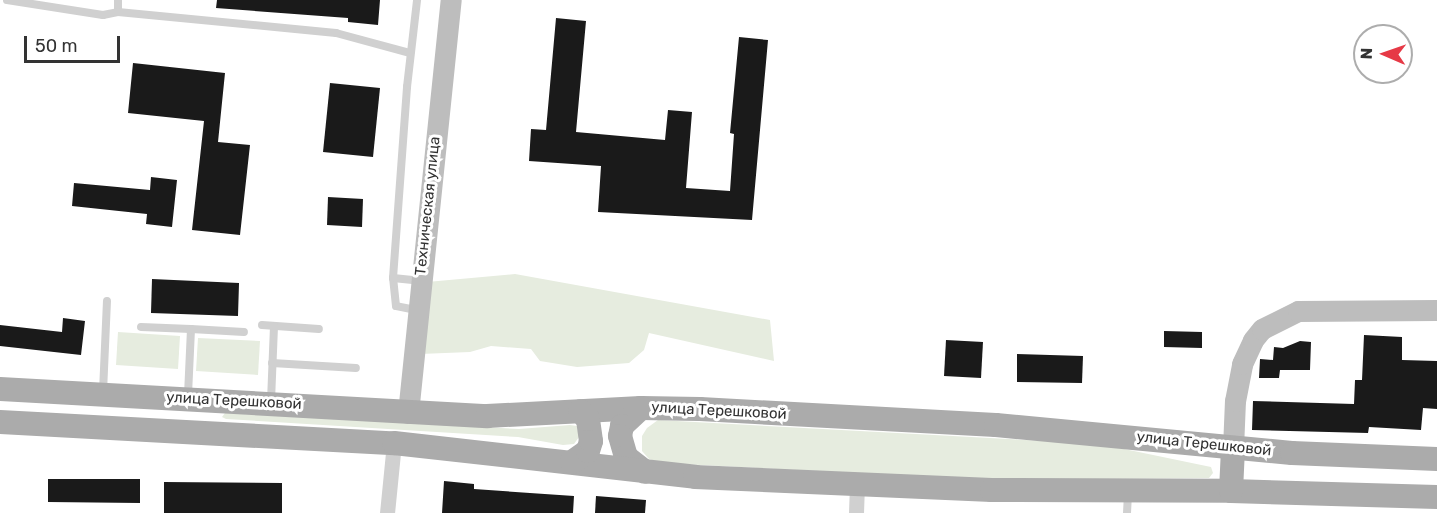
<!DOCTYPE html>
<html>
<head>
<meta charset="utf-8">
<style>
	body { margin:0 }
	#map { position:relative; width:1437px; height:513px; overflow:hidden; background:#fff; font-family:Rubik,sans-serif }
	div>[style] { position:absolute }
	[style*='--x'] { left:calc(var(--x)*1px); top:calc(var(--y)*1px); width:calc(var(--w)*1px); rotate:calc(var(--a)*1deg) }
	.green>* { inset:0; background:#e6ecdf }
	.building>* { inset:0; background:#1a1a1a }
	.lane>* { height:8px; margin:-4px; padding:0 4px; transform-origin:4px; border-radius:4px; background:#d0d0d0 }
	.street>* { height:15px; margin:-7.5px; padding:0 7.5px; transform-origin:7.5px; border-radius:7.5px; background:#d0d0d0 }
	.secondary>* { height:21px; margin:-10.5px; padding:0 10.5px; transform-origin:10.5px; border-radius:10.5px; background:#bdbdbd }
	.primary>* { height:24px; margin:-12px; padding:0 12px; transform-origin:12px; border-radius:12px; background:#ababab }
	span { translate:-50% -50%; white-space:nowrap; text-align:center; line-height:1.15; -webkit-text-stroke:6px #fff; paint-order:stroke }
	.street-label { font-size:15px; color:#333 }
	.north { position:absolute; left:1353px; top:24px; width:60px; height:60px; box-sizing:border-box; background:#fff; border:2px solid #adadad; border-radius:50%; rotate:272deg; font-size:16px; font-weight:700; line-height:24px; text-align:center; color:#333 }
	.north::after { content:''; display:block; margin:auto; width:21px; height:27px; background:#e63946; clip-path:polygon(50% 0,100% 100%,50% 72%,0 100%) }
	.scale { position:absolute; left:24px; top:36px; width:96px; height:27px; box-sizing:border-box; border:3px solid #333; border-top:0; padding-left:8px; font-size:18px; line-height:21px; white-space:nowrap; color:#333; -webkit-text-stroke:4px #fff; paint-order:stroke }
</style>
</head>
<body>
<div id="map">
	<div class="green">
		<div style="clip-path:polygon(515px 274px,770px 320px,774px 361px,649px 333px,644px 350px,629px 363px,577px 367px,540px 361px,531px 349px,491px 346px,470px 352px,420px 354px,427px 282px)"></div>
		<div style="clip-path:polygon(118px 332px,180px 336px,178px 369px,116px 365px)"></div>
		<div style="clip-path:polygon(198px 338px,260px 341px,258px 375px,196px 371px)"></div>
		<div style="clip-path:polygon(225px 413px,519px 429px,570px 425px,577px 426px,579px 437px,574px 444px,563px 445px,518px 437px,226px 419px,222px 417px)"></div>
		<div style="clip-path:polygon(658px 420px,1100px 444px,1211px 467px,1213px 473px,1209px 478px,993px 480px,661px 463px,649px 459px,642px 451px,642px 436px,647px 428px)"></div>
	</div>
	<div class="building">
		<div style="clip-path:polygon(217px 0,380px 0,378px 25px,348px 22px,348px 18px,216px 8px)"></div>
		<div style="clip-path:polygon(556px 18px,586px 21px,576px 132px,665px 140px,668px 110px,692px 112px,686px 188px,730px 191px,734px 134px,730px 133px,739px 37px,768px 40px,752px 220px,598px 212px,601px 166px,529px 161px,531px 129px,546px 130px)"></div>
		<div style="clip-path:polygon(133px 63px,225px 73px,218px 142px,250px 145px,240px 235px,192px 230px,204px 121px,128px 113px)"></div>
		<div style="clip-path:polygon(330px 83px,380px 88px,373px 157px,323px 152px)"></div>
		<div style="clip-path:polygon(151px 177px,177px 180px,172px 227px,146px 224px,147px 214px,72px 206px,74px 183px,150px 190px)"></div>
		<div style="clip-path:polygon(328px 197px,363px 199px,362px 227px,327px 225px)"></div>
		<div style="clip-path:polygon(152px 279px,239px 283px,238px 316px,151px 313px)"></div>
		<div style="clip-path:polygon(63px 318px,85px 321px,81px 355px,0 346px,0 325px,62px 332px)"></div>
		<div style="clip-path:polygon(1164px 331px,1202px 332px,1202px 348px,1164px 347px)"></div>
		<div style="clip-path:polygon(1364px 335px,1402px 337px,1402px 360px,1437px 361px,1437px 409px,1423px 408px,1421px 430px,1369px 427px,1368px 433px,1252px 430px,1253px 401px,1354px 404px,1355px 380px,1362px 380px)"></div>
		<div style="clip-path:polygon(946px 340px,983px 342px,981px 378px,944px 376px)"></div>
		<div style="clip-path:polygon(1300px 341px,1311px 342px,1310px 370px,1280px 370px,1279px 378px,1259px 378px,1260px 359px,1273px 360px,1274px 347px,1283px 348px)"></div>
		<div style="clip-path:polygon(1017px 354px,1083px 356px,1082px 383px,1017px 382px)"></div>
		<div style="clip-path:polygon(48px 479px,140px 479px,140px 503px,48px 502px)"></div>
		<div style="clip-path:polygon(444px 481px,474px 484px,474px 489px,574px 496px,573px 513px,442px 513px)"></div>
		<div style="clip-path:polygon(164px 482px,282px 483px,282px 513px,164px 513px)"></div>
		<div style="clip-path:polygon(596px 496px,646px 500px,645px 513px,595px 513px)"></div>
	</div>
	<div class="lane">
		<div style="--x:7;--y:0;--w:97;--a:8.9"></div>
		<div style="--x:103;--y:15;--w:15;--a:-11"></div>
		<div style="--x:118;--y:0;--w:12;--a:90"></div>
		<div style="--x:118;--y:12;--w:219;--a:5.5"></div>
		<div style="--x:336;--y:33;--w:77;--a:15.1"></div>
		<div style="--x:393;--y:278;--w:27;--a:6"></div>
		<div style="--x:416;--y:310;--w:20;--a:-169"></div>
		<div style="--x:396;--y:306;--w:28;--a:-96"></div>
		<div style="--x:393;--y:278;--w:192;--a:-85.8"></div>
		<div style="--x:407;--y:87;--w:88;--a:-83.4"></div>
		<div style="--x:262;--y:325;--w:57;--a:4"></div>
		<div style="--x:141;--y:327;--w:50;--a:2.3"></div>
		<div style="--x:191;--y:329;--w:67;--a:92.6"></div>
		<div style="--x:191;--y:329;--w:53;--a:3.2"></div>
		<div style="--x:272;--y:363;--w:84;--a:3.4"></div>
		<div style="--x:103;--y:392;--w:91;--a:-87.5"></div>
		<div style="--x:271;--y:401;--w:75;--a:-87.7"></div>
		<div style="--x:1127;--y:513;--w:18;--a:-87"></div>
	</div>
	<div class="street">
		<div style="--x:387;--y:513;--w:70;--a:-84.3"></div>
		<div style="--x:856;--y:513;--w:29;--a:-88"></div>
	</div>
	<div class="secondary">
		<div style="--x:408;--y:413;--w:415;--a:-84.1"></div>
		<div style="--x:1233;--y:448;--w:47;--a:-87.6"></div>
		<div style="--x:1235;--y:401;--w:38;--a:-79"></div>
		<div style="--x:1242;--y:364;--w:26;--a:-65"></div>
		<div style="--x:1253;--y:340;--w:14;--a:-51"></div>
		<div style="--x:1262;--y:329;--w:40;--a:-26.6"></div>
		<div style="--x:1298;--y:311;--w:139;--a:-0.4"></div>
	</div>
	<div class="primary">
		<div style="--x:0;--y:389;--w:488;--a:3.2"></div>
		<div style="--x:487;--y:416;--w:154;--a:-3"></div>
		<div style="--x:641;--y:408;--w:59;--a:1"></div>
		<div style="--x:700;--y:409;--w:296;--a:3.1"></div>
		<div style="--x:996;--y:425;--w:297;--a:5.4"></div>
		<div style="--x:1292;--y:453;--w:145;--a:2.4"></div>
		<div style="--x:641;--y:408;--w:26;--a:137"></div>
		<div style="--x:622;--y:426;--w:10;--a:101"></div>
		<div style="--x:620;--y:436;--w:22;--a:74"></div>
		<div style="--x:626;--y:457;--w:24;--a:38"></div>
		<div style="--x:0;--y:422;--w:395;--a:3.1"></div>
		<div style="--x:394;--y:443;--w:303;--a:6.4"></div>
		<div style="--x:695;--y:477;--w:297;--a:2.5"></div>
		<div style="--x:992;--y:490;--w:239;--a:0.2"></div>
		<div style="--x:1231;--y:491;--w:206;--a:1.7"></div>
		<div style="--x:572;--y:462;--w:19;--a:-35"></div>
		<div style="--x:588;--y:451;--w:10;--a:-73"></div>
		<div style="--x:591;--y:441;--w:22;--a:-98"></div>
		<div style="--x:588;--y:419;--w:11;--a:-135"></div>
		<div style="--x:1231;--y:491;--w:43;--a:-87.3"></div>
	</div>
	<div class="street-label">
		<span style="left:428px;top:206px;rotate:-84deg">Техническая улица</span>
		<span style="left:234px;top:401px;rotate:3deg">улица Терешковой</span>
		<span style="left:719px;top:411px;rotate:3deg">улица Терешковой</span>
		<span style="left:1204px;top:444px;rotate:6deg">улица Терешковой</span>
	</div>
	<div class="north">N</div>
	<div class="scale">50 m</div>
</div>
</body>
</html>
